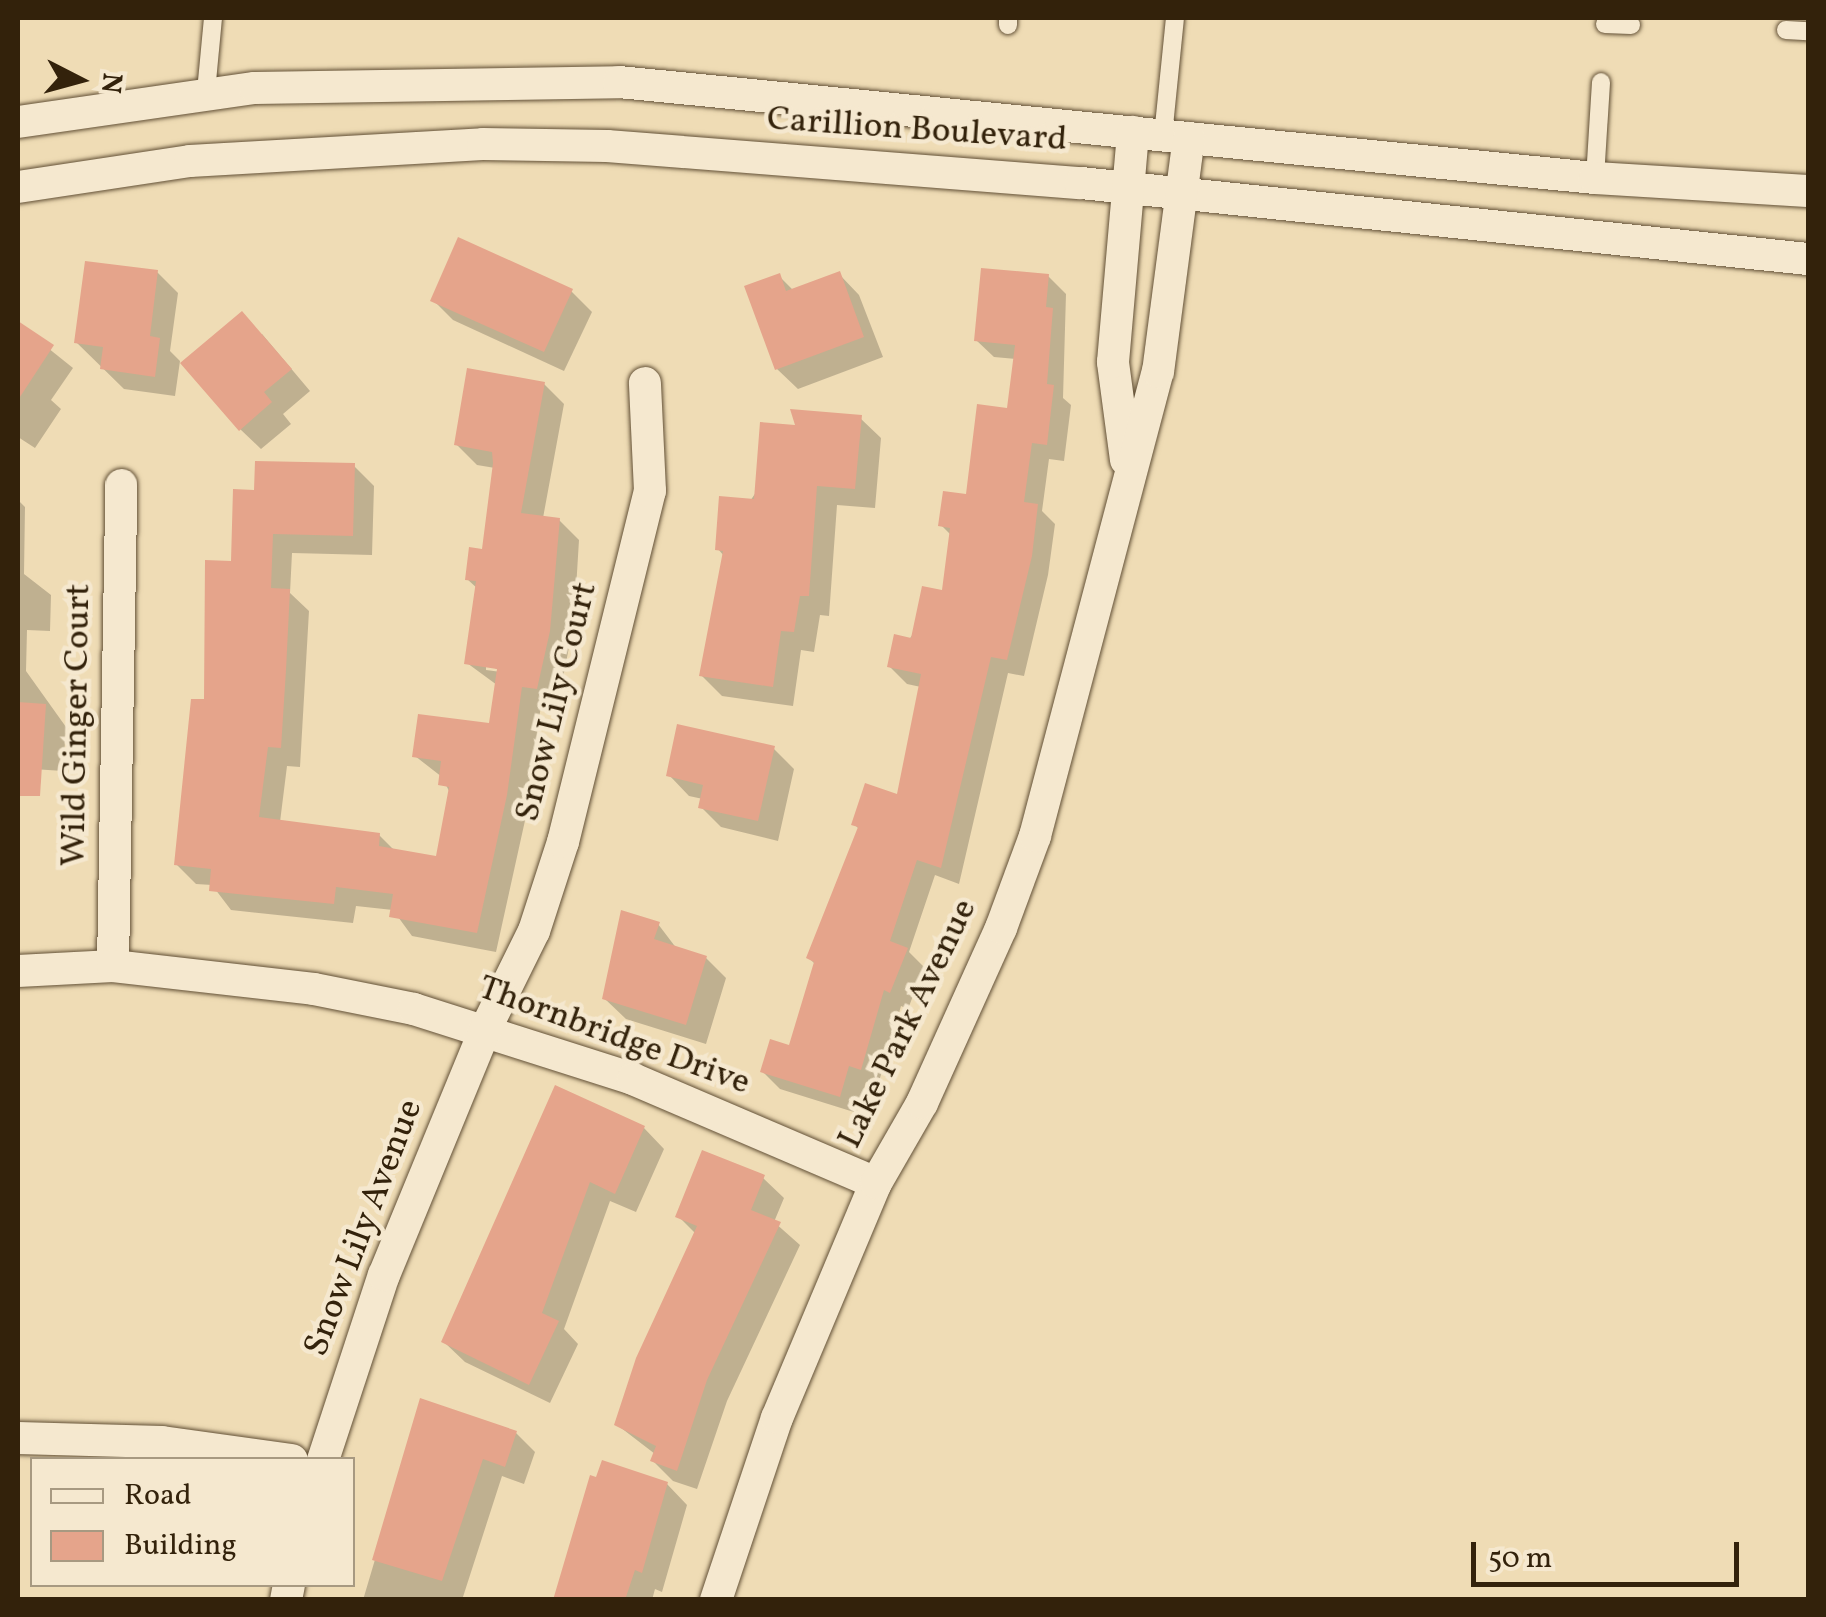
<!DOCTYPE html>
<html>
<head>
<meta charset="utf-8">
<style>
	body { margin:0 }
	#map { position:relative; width:1826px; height:1617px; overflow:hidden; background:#efdcb5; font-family:Vollkorn,serif }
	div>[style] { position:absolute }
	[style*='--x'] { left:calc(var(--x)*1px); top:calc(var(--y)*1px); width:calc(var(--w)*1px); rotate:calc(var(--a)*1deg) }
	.shadow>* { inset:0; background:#0003 }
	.building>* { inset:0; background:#e5a48b }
	.roads { filter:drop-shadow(0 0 2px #625036) drop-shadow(0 0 2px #625036) }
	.lane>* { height:18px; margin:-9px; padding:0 9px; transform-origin:9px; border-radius:9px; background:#f5e8cf }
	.street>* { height:32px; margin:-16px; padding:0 16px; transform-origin:16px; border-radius:16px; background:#f5e8cf }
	span { translate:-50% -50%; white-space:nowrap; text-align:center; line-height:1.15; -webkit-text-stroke:9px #f5e8cf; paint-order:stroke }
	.street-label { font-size:35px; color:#33220b }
	.frame { position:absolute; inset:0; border:20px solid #33220b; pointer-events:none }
	.legend { position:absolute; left:30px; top:1457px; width:325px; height:130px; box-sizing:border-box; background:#f5e8cf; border:2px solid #a79981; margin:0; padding:12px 18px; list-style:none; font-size:30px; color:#33220b }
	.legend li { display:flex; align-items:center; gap:20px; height:50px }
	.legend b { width:50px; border:2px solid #a79981 }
	.north { position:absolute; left:30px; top:30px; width:100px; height:100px; -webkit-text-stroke:8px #f5e8cf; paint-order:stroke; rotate:96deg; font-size:28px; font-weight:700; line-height:40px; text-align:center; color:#33220b }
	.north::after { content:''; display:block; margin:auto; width:35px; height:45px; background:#33220b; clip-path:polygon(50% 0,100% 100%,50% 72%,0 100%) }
	.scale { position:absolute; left:1471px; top:1542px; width:268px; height:45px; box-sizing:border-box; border:5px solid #33220b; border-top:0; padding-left:12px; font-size:30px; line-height:35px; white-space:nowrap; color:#33220b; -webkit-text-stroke:8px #f5e8cf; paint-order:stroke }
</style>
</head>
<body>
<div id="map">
	<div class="shadow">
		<div style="clip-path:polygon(157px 272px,178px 293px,170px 351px,180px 361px,175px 396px,124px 389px,76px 342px)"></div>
		<div style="clip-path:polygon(839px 274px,859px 295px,883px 357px,798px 389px,777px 369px,779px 276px,794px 291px)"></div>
		<div style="clip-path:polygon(1048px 276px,1066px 294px,1063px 398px,1071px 405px,1064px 461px,1049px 459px,1042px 511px,1055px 524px,1048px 575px,1024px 676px,1008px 673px,959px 884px,935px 875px,909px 952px,924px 967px,908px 1009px,901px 1006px,878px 1085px,866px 1082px,857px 1113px,780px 1089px,762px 1071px,790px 1048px,816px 965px,809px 958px,860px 830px,854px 824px,899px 797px,921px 687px,907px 684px,889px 666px,944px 593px,952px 536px,941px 525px,968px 497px,1009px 410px,1016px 359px,994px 357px,976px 340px)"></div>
		<div style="clip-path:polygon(571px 291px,592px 312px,564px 371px,453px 320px,433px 300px)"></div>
		<div style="clip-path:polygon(18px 324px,73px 368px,51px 400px,61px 409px,35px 448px,18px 437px)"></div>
		<div style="clip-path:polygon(262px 334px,310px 391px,283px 414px,291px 424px,261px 449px,240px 429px)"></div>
		<div style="clip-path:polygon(evenodd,544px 384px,564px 404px,543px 518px,559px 520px,579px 540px,574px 622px,557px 708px,541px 705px,526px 816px,496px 952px,412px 936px,393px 910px,356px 906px,353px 923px,231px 910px,212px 885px,196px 884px,176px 864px,233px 564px,256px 492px,354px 466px,374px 486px,372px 555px,292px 553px,290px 593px,309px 611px,300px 767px,287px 766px,280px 822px,379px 835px,395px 851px,438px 859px,450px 793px,442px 777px,415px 756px,491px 726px,497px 685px,467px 663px,478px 589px,467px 579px,484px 551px,495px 468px,477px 465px,457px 445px,544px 384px,486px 665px,509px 673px,486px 670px,486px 665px)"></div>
		<div style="clip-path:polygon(860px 418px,881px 438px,875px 508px,837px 505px,829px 616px,820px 615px,814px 652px,801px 650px,793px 706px,722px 696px,701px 675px,724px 556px,718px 549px,799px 428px)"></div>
		<div style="clip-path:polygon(18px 500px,25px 507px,24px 574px,51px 595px,50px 631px,27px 630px,26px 671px,66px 727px,63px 771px,18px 768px)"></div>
		<div style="clip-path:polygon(773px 748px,794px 769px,778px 841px,721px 827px,701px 807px,703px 799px,689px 796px,669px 775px)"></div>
		<div style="clip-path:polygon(658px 924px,677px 949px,706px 958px,726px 978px,706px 1044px,626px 1019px,605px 999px)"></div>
		<div style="clip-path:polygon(556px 1089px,644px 1128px,664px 1149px,636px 1212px,610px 1201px,564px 1329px,578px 1344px,550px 1403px,465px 1362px,444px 1342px)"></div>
		<div style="clip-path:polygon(763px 1178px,784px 1198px,774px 1222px,800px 1245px,727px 1401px,697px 1489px,673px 1481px,653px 1461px,655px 1454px,616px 1424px,696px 1234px,678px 1216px)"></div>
		<div style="clip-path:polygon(422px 1401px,516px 1433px,535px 1452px,524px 1484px,502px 1476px,462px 1600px,363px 1600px)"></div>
		<div style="clip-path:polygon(592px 1478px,667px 1484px,687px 1505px,662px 1592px,655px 1589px,652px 1600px,558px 1600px)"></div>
	</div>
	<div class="building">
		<div style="clip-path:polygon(458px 237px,573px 289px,544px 352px,430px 301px)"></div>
		<div style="clip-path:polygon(85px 261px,158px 270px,150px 336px,160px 338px,155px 377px,100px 369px,103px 347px,74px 343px)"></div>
		<div style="clip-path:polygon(981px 268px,1049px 274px,1046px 307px,1053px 308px,1047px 384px,1054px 385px,1047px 445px,1032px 443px,1024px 502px,1038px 504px,1032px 556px,1007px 660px,991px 657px,941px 868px,917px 860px,890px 941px,908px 948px,890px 993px,884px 990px,861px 1070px,849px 1066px,840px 1097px,760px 1072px,770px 1039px,789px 1045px,814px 962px,806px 958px,858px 827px,851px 825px,865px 783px,897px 794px,921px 674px,887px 667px,894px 634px,911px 638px,922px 586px,942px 590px,950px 528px,938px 526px,943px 491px,966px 494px,977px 404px,1007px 408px,1015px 345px,974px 341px)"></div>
		<div style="clip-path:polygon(840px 271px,864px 337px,775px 370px,744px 286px,780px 273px,786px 291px)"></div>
		<div style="clip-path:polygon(242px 311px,292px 369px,264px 392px,272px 402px,239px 431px,180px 363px)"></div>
		<div style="clip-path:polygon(18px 321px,54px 345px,18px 400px)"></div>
		<div style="clip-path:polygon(467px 368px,545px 382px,521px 513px,560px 518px,550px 631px,537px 689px,522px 687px,507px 795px,477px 933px,389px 917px,393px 894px,336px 887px,334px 904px,209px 891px,211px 869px,174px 865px,191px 699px,204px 699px,205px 560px,231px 561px,233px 489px,254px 490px,255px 461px,355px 463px,353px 536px,273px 534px,271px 588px,290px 589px,286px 670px,281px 748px,268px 747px,259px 817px,380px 833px,379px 846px,436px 856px,449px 787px,438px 785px,441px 761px,412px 757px,418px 714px,489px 723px,497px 669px,464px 664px,476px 581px,465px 580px,469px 547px,482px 549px,493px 463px,492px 452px,454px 445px)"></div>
		<div style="clip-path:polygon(790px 409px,862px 415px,855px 489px,817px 486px,809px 596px,800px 596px,794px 632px,781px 631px,773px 687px,699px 676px,723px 551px,715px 550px,719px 496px,754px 499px,760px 422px,795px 425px)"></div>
		<div style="clip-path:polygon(18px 702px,46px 704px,40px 796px,18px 796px)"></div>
		<div style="clip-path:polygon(677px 724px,775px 746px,758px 821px,698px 808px,703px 785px,666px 776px)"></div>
		<div style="clip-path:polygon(621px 910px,660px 922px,654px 939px,707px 956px,686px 1025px,602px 999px)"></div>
		<div style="clip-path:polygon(555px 1085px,645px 1126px,615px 1194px,590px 1182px,542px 1313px,559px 1321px,529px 1385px,441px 1342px)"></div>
		<div style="clip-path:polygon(702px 1150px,765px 1175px,751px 1210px,781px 1222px,707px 1380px,677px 1471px,650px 1461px,656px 1446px,614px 1425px,636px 1358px,697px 1226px,675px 1217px)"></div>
		<div style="clip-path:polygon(420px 1398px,517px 1431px,505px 1467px,483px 1459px,442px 1581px,372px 1560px)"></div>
		<div style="clip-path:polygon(602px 1460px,668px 1482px,642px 1573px,635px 1570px,625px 1600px,553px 1600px,590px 1475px,596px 1477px)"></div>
	</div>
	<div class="roads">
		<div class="lane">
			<div style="--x:1605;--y:24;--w:26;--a:2"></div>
			<div style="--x:1008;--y:25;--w:7;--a:-90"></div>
			<div style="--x:1786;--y:30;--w:22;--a:3"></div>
			<div style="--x:206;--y:92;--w:74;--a:-84.6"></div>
			<div style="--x:1163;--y:136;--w:119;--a:-84.2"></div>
			<div style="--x:1595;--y:178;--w:96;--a:-86.4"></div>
		</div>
		<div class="street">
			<div style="--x:18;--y:122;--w:239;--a:-8.2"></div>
			<div style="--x:255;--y:88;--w:364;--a:-0.9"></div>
			<div style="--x:619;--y:82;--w:981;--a:5.62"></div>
			<div style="--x:1595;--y:178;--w:213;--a:3.5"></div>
			<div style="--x:18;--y:187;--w:174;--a:-8.6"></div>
			<div style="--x:190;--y:161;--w:293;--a:-3.3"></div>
			<div style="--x:483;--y:144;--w:124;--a:0.9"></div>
			<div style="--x:607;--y:146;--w:475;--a:4.5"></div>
			<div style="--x:1081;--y:183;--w:731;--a:5.97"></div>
			<div style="--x:1126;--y:460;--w:99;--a:-97.6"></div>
			<div style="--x:1113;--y:362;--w:231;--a:-85"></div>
			<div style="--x:113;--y:966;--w:481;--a:-89"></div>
			<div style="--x:18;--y:971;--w:95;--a:-3"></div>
			<div style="--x:113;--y:966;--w:202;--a:6.5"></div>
			<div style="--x:314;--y:989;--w:102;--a:11.3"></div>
			<div style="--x:414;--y:1009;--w:230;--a:17.7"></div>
			<div style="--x:633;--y:1079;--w:264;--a:23.2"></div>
			<div style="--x:18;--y:1438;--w:144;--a:1.6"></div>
			<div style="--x:162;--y:1442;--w:131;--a:7.9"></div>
			<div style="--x:323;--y:1460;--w:195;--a:-71.8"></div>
			<div style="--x:384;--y:1275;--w:267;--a:-67.6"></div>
			<div style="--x:486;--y:1028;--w:108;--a:-63.7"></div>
			<div style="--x:534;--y:931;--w:94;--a:-72"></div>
			<div style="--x:563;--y:842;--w:362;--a:-76.1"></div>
			<div style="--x:650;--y:491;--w:108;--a:-92.7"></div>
			<div style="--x:286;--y:1600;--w:16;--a:-79"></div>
			<div style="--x:716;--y:1600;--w:192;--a:-71.5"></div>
			<div style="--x:777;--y:1418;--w:255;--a:-67.2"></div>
			<div style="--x:876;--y:1183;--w:92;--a:-60.1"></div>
			<div style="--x:922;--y:1103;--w:192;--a:-65.7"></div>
			<div style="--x:1001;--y:928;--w:98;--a:-69.7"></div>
			<div style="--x:1035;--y:836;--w:480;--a:-75.2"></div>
			<div style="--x:1158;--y:372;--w:236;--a:-82.5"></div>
		</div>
	</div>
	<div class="street-label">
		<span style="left:917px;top:130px;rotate:4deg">Carillion Boulevard</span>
		<span style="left:557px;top:702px;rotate:-76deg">Snow Lily Court</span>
		<span style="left:77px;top:725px;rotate:-89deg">Wild Ginger Court</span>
		<span style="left:908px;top:1024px;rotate:-64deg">Lake Park Avenue</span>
		<span style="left:614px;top:1036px;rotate:20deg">Thornbridge Drive</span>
		<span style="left:364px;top:1228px;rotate:-69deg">Snow Lily Avenue</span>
	</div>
	<div class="frame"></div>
	<ul class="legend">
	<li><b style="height:12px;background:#f5e8cf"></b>Road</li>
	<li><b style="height:28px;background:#e5a48b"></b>Building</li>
	</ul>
	<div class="north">N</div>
	<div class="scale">50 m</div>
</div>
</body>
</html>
